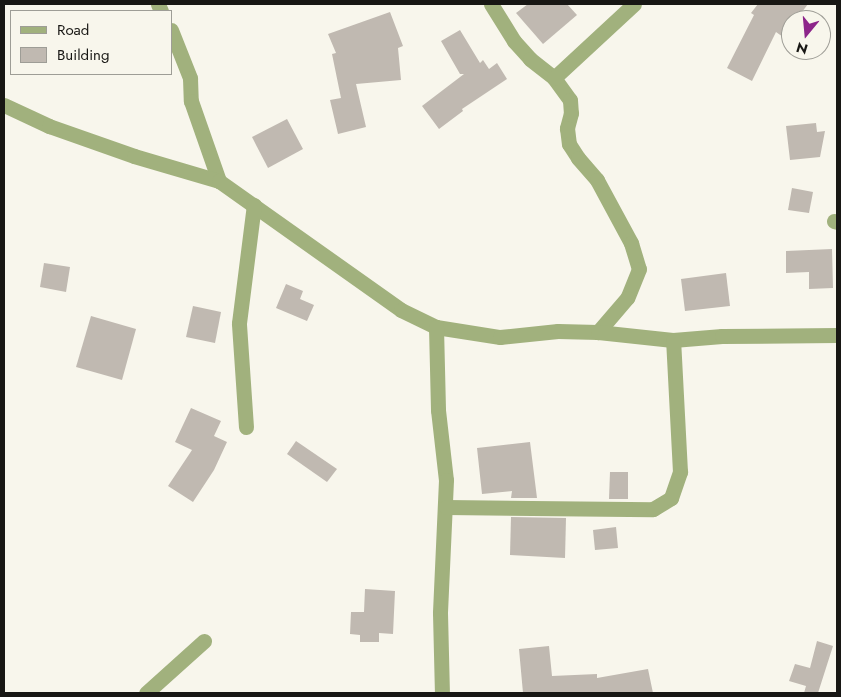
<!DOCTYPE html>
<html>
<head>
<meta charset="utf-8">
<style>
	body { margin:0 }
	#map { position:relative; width:841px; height:697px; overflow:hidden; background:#f8f6ec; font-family:Jost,sans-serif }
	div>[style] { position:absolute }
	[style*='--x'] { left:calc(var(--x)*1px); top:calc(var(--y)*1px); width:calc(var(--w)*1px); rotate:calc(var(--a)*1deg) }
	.building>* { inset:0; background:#c0b9b1 }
	.street>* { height:15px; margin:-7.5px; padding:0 7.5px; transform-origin:7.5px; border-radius:7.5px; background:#a1b17d }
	span { translate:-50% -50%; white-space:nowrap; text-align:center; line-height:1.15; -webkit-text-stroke:4px #f8f6ec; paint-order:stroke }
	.frame { position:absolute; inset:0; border:5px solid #181714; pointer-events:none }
	.legend { position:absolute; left:10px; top:10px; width:162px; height:65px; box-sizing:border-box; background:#f8f6ec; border:1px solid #9e9d96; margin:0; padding:6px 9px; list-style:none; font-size:15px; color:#181714 }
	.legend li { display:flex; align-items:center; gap:10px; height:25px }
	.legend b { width:25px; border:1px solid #9e9d96 }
	.north { position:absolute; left:781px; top:10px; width:50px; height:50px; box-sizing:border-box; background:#f8f6ec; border:1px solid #9e9d96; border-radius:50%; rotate:197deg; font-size:14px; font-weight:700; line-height:20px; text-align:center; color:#181714 }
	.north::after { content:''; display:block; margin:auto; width:18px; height:22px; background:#8d258a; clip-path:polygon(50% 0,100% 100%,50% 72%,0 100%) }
</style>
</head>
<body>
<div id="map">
	<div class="building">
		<div style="clip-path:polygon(528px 4px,567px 4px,577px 15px,543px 44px,516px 13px)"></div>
		<div style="clip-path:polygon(758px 4px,808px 4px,796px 20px,791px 20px,791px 26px,783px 37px,776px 32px,752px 81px,727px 68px,754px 15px,751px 13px)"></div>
		<div style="clip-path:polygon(390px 12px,403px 46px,398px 48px,401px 80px,356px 84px,366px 127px,338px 134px,330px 100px,341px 98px,332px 54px,336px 53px,328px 34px)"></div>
		<div style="clip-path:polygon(460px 30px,480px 63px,483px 60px,489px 69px,497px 63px,507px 79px,462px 109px,463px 111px,439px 129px,422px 106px,464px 74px,460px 74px,441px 41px)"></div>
		<div style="clip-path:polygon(287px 119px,303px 149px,268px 168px,252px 137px)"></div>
		<div style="clip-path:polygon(816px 123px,817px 132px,825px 131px,820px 157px,790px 160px,786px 126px)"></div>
		<div style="clip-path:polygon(792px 188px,813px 192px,809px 213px,788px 210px)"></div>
		<div style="clip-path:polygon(832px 249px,833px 288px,809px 289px,809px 272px,786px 273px,786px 251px)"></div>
		<div style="clip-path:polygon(44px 263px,70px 267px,66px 292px,40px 287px)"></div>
		<div style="clip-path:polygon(726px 273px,730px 306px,685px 311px,681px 279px)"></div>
		<div style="clip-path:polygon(286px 284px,303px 291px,300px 299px,314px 305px,307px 321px,276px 308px)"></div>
		<div style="clip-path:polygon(193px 306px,221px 312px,215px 343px,186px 337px)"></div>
		<div style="clip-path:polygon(91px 316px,136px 329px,122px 380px,76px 367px)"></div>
		<div style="clip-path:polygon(191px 408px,221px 421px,214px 436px,227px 442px,214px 470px,193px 502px,168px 486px,192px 450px,175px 442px)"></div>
		<div style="clip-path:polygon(296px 441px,337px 469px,327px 482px,287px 454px)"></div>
		<div style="clip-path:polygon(530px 442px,537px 498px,511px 498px,512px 491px,482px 494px,477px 448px)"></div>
		<div style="clip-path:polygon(610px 472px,628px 472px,628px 499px,609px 499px)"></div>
		<div style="clip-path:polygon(511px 517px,566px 518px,565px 558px,510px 555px)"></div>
		<div style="clip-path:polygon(616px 527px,618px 548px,595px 550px,593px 530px)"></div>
		<div style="clip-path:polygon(365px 589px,395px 591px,393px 634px,379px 633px,379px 642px,360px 642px,360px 635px,350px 634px,351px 612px,364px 612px)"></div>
		<div style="clip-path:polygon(817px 641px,833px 646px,818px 693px,804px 693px,806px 686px,789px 681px,795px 664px,810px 668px)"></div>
		<div style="clip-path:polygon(549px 646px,552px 676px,597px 674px,597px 678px,648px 669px,653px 693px,523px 693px,519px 649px)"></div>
	</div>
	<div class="street">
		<div style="--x:158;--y:4;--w:8;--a:67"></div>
		<div style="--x:491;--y:4;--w:44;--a:58.1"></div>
		<div style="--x:514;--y:41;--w:24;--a:48"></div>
		<div style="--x:530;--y:59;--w:31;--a:38"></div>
		<div style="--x:554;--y:78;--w:27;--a:54"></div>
		<div style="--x:570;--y:100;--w:13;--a:86"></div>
		<div style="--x:571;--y:113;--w:16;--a:105"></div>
		<div style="--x:567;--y:128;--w:16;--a:83"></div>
		<div style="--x:569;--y:144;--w:17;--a:57"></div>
		<div style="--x:578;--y:158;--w:29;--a:49"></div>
		<div style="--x:597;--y:180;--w:72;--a:61.6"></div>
		<div style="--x:631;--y:243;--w:27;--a:73"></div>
		<div style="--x:639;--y:269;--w:31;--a:112"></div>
		<div style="--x:627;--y:298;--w:45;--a:130.5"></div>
		<div style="--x:171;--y:30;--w:52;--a:68.4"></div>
		<div style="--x:190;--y:78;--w:23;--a:88"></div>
		<div style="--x:191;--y:101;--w:85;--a:70.7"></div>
		<div style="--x:554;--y:78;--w:109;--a:-42.8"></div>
		<div style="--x:4;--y:105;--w:50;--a:25"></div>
		<div style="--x:49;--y:126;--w:90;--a:19.4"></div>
		<div style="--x:134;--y:156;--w:89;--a:16.4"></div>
		<div style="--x:219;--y:181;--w:223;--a:35.3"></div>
		<div style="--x:401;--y:310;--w:39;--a:26"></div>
		<div style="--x:436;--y:327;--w:65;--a:8.9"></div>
		<div style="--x:500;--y:337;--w:58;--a:-5.9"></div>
		<div style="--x:558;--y:331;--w:40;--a:1.4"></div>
		<div style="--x:598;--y:332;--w:75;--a:6.1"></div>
		<div style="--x:673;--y:340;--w:49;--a:-4.7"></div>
		<div style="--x:722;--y:336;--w:115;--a:-0.5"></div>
		<div style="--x:834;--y:221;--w:3;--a:18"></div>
		<div style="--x:436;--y:327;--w:83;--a:88.6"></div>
		<div style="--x:438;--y:410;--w:70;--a:83.5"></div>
		<div style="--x:446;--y:480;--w:133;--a:92.6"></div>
		<div style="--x:440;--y:613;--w:80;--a:88.6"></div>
		<div style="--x:246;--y:427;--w:104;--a:-93.9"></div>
		<div style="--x:239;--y:323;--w:119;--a:-82.8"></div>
		<div style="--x:446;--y:507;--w:207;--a:0.6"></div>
		<div style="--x:653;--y:509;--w:21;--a:-31"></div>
		<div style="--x:671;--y:498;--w:28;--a:-71"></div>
		<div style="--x:680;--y:472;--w:132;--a:-93"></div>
		<div style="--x:146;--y:693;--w:78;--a:-41.9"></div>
	</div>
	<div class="frame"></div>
	<ul class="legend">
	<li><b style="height:6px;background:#a1b17d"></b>Road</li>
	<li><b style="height:14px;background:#c0b9b1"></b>Building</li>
	</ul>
	<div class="north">N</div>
</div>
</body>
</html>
